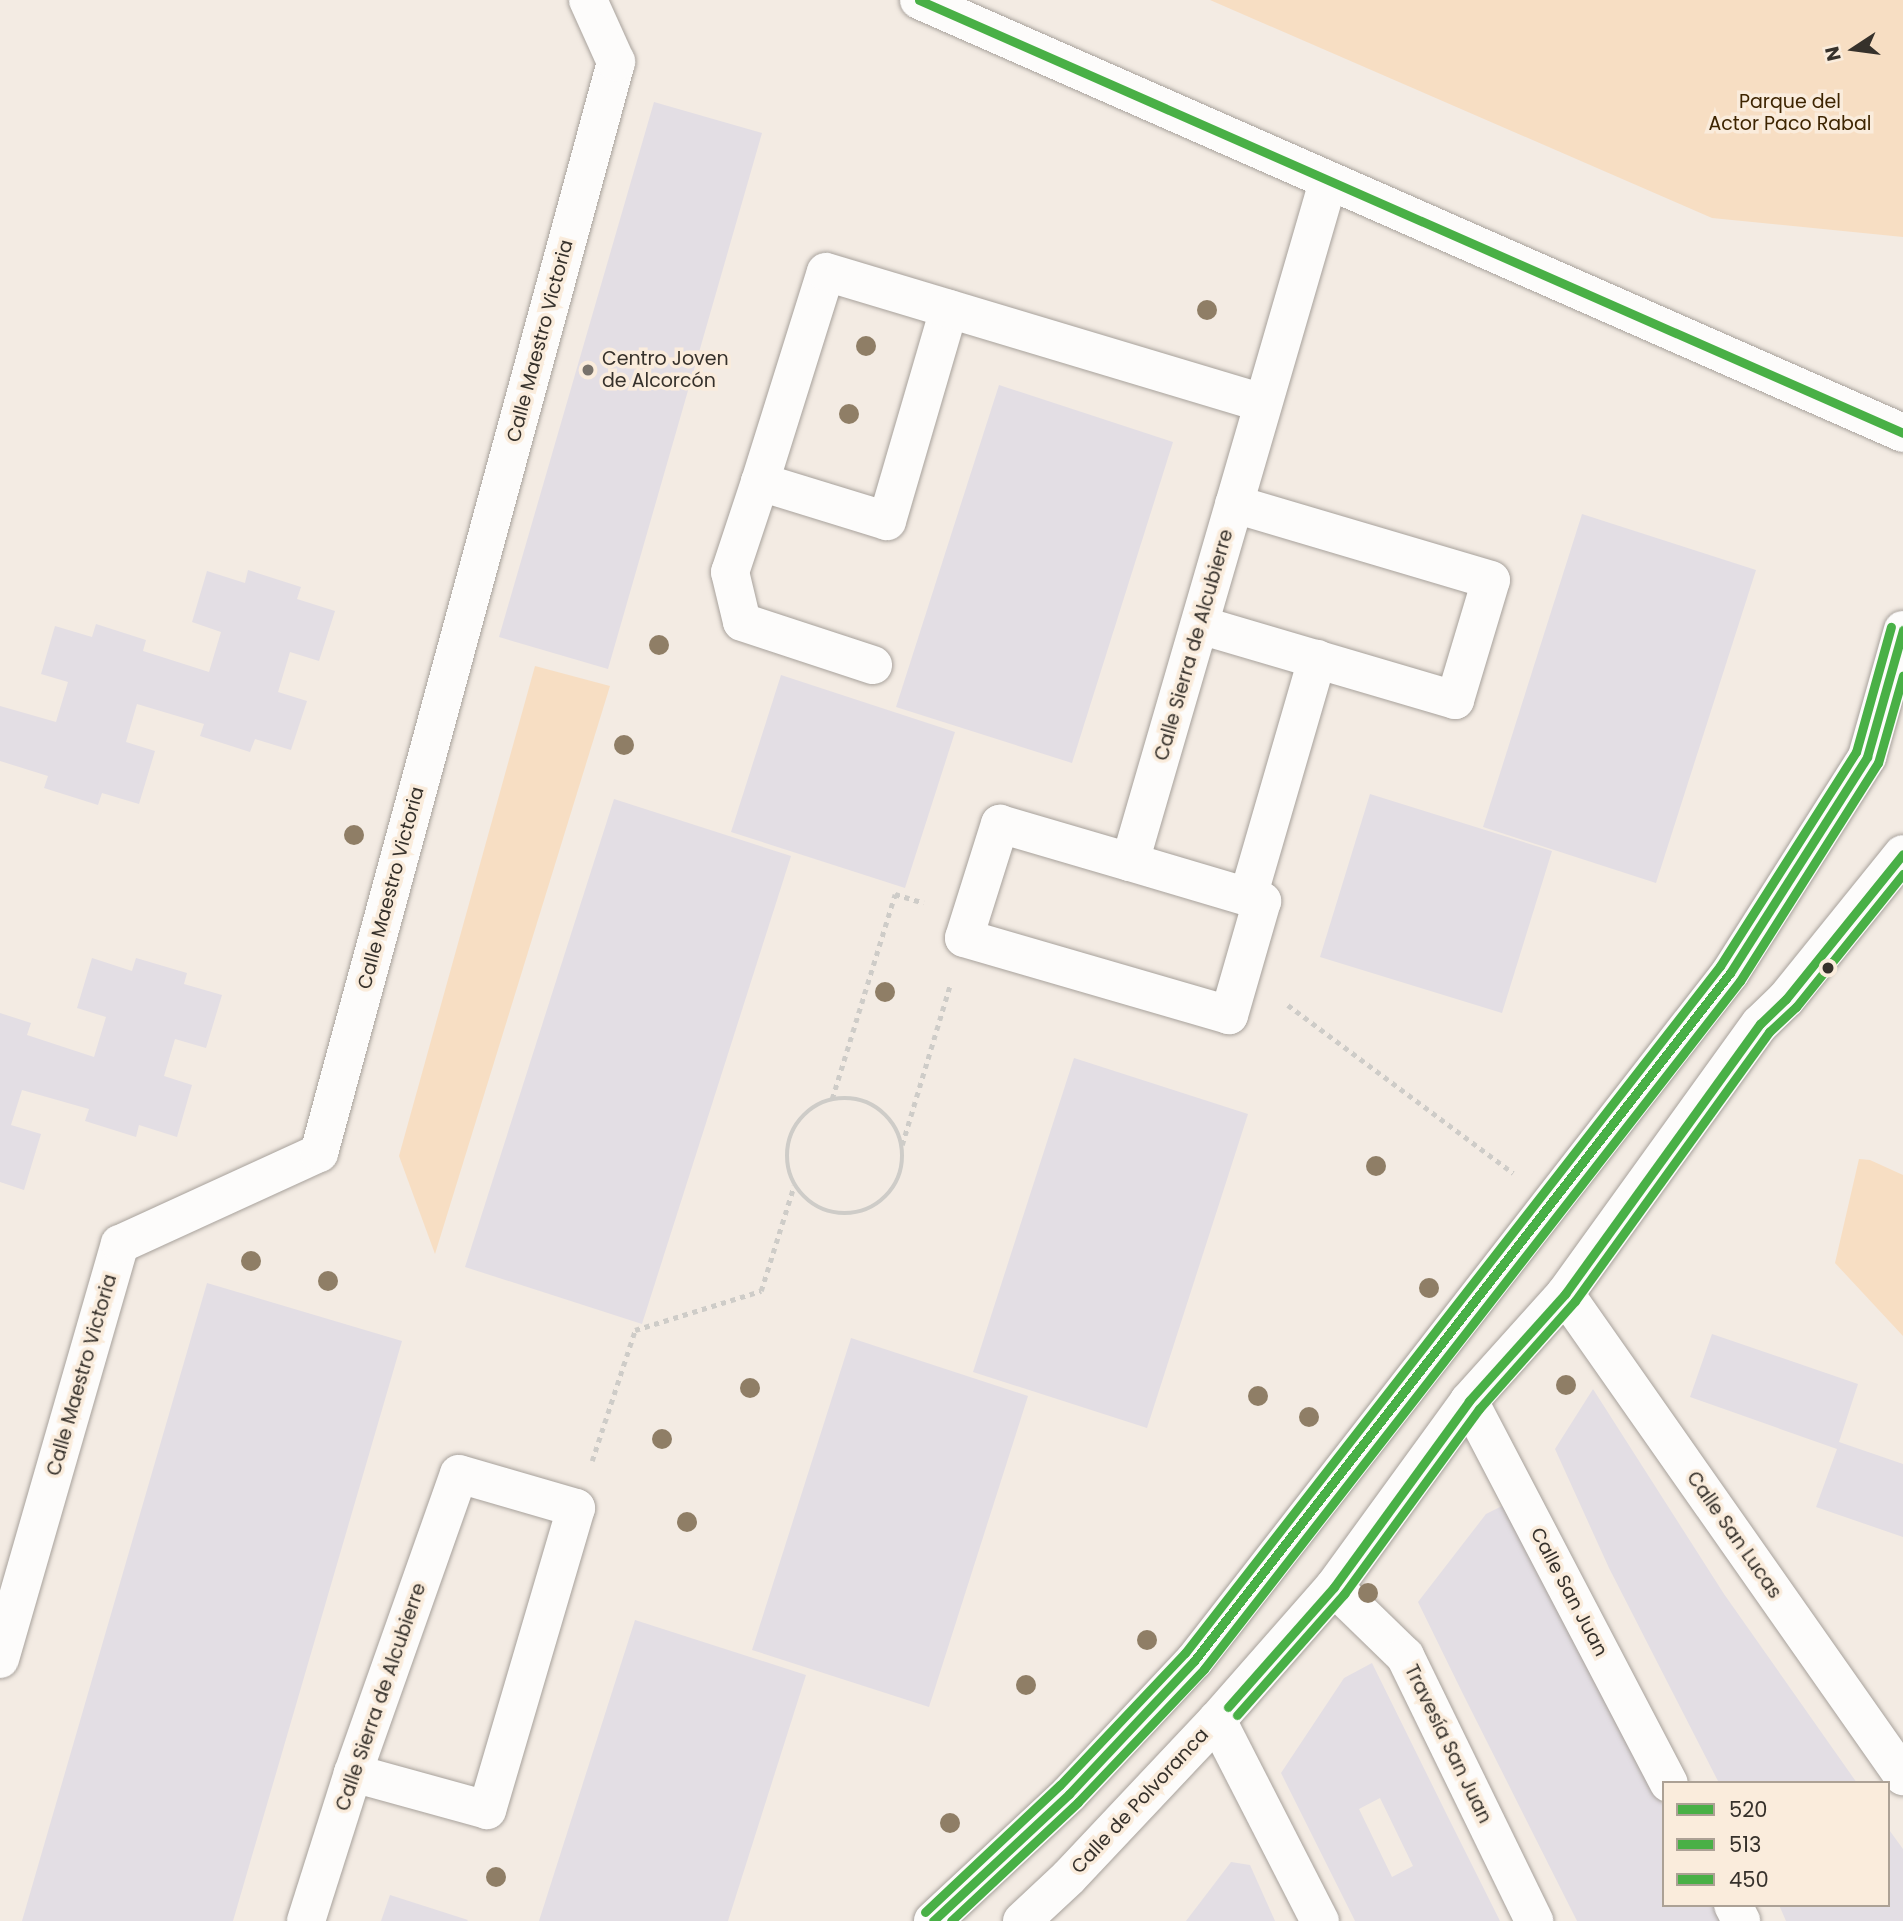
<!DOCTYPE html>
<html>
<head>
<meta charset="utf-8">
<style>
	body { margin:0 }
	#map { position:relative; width:1903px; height:1921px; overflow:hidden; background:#f3ebe3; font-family:Poppins,sans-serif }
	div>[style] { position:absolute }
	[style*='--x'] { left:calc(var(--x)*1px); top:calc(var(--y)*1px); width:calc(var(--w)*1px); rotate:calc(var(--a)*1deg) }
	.green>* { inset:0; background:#f7dec3 }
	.building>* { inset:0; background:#e3dee4 }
	.path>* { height:4.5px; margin-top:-2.25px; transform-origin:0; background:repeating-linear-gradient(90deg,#ceccc8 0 5px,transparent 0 10px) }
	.path>.ring { margin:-2.25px; padding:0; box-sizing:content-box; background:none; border:4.5px solid #ceccc8; border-radius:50% }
	.roads { filter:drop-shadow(0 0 2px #a8a29c) drop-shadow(0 0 2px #a8a29c) }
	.minor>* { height:38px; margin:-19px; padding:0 19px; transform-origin:19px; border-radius:19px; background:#fdfcfb }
	.bus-1>* { height:9px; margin:-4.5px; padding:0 4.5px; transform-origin:4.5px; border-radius:4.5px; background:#49b046 }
	.bus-2>* { height:9px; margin:-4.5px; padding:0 4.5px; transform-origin:4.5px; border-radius:4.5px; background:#49b046 }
	.bus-3>* { height:9px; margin:-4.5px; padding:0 4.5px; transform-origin:4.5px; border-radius:4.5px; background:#49b046 }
	.trees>* { width:20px; height:20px; margin:-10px; border-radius:50%; background:#8f7e66 }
	.dots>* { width:19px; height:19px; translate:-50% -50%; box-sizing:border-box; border:4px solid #faecdc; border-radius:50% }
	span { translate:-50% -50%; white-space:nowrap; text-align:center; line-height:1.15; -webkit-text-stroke:7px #faecdc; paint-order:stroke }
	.park-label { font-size:19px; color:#3d2400 }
	.street-label { font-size:19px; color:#36312b }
	.poi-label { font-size:19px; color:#36312b }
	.left { translate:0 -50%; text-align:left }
	.legend { position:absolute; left:1662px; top:1781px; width:228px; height:126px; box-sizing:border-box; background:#faecdc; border:2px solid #aca195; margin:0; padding:9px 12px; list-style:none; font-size:21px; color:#36312b }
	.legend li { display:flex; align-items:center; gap:14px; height:35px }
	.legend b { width:35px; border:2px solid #aca195 }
	.north { position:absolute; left:1819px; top:14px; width:70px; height:70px; -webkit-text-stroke:5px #faecdc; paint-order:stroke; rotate:257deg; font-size:19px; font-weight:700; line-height:28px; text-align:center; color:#36312b }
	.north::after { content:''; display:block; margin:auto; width:24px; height:32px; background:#36312b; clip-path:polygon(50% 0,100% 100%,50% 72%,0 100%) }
</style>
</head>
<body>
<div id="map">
	<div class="green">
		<div style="clip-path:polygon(1210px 0,1903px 0,1903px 237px,1712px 218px)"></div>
		<div style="clip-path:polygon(535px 666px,610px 686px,435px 1254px,399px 1156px)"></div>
		<div style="clip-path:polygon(1859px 1159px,1870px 1160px,1903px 1175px,1903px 1336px,1835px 1263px)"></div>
	</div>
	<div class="building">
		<div style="clip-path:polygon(654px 102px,762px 133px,608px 669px,499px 637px)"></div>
		<div style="clip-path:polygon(999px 385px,1173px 442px,1072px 763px,896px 707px)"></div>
		<div style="clip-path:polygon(1582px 514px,1756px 570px,1656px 883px,1483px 827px)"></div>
		<div style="clip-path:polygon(248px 570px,301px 587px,297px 599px,335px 611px,319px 661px,290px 652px,278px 692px,307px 701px,291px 750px,255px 739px,250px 752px,200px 736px,204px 724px,137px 704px,126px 742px,155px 751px,139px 804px,102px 793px,98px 805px,44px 788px,48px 776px,0 761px,0 706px,56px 722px,68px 682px,41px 674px,55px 626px,92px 637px,96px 624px,146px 640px,143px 651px,209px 672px,221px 632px,192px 622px,207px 571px,245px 583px)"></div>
		<div style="clip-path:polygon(781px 675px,955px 732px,905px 888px,731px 832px)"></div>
		<div style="clip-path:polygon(1370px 794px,1552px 851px,1502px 1013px,1320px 957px)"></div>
		<div style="clip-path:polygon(614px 799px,791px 856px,642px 1324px,465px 1267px)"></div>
		<div style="clip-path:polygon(92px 958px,132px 971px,136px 958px,187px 973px,184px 984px,222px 995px,206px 1048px,175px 1039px,164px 1076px,192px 1085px,177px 1137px,139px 1125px,136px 1137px,85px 1121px,89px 1109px,22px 1090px,11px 1125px,41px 1134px,24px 1190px,0 1182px,0 1013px,31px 1023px,27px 1035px,94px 1057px,106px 1017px,77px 1008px)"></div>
		<div style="clip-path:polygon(1074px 1058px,1248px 1114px,1147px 1428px,973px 1372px)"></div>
		<div style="clip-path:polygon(207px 1283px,402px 1341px,233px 1921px,22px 1921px)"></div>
		<div style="clip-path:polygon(1712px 1334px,1858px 1384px,1839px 1442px,1903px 1464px,1903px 1537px,1816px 1507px,1837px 1449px,1690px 1397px)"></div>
		<div style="clip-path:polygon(851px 1338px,1028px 1396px,929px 1707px,752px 1650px)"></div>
		<div style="clip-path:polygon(1593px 1389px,1724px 1594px,1857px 1783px,1719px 1783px,1609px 1568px,1555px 1449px)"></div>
		<div style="clip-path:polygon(1510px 1502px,1663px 1806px,1663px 1905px,1713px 1905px,1721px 1921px,1577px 1921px,1462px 1692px,1418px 1602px,1486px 1514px)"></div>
		<div style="clip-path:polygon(635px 1620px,806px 1675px,728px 1921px,539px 1921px)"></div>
		<div style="clip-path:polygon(evenodd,1372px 1663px,1446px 1813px,1500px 1921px,1355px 1921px,1281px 1773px,1344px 1678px,1372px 1663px,1380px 1798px,1413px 1866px,1392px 1877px,1359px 1809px,1380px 1798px)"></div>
		<div style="clip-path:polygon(1887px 1827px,1903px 1849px,1903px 1921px,1786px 1921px,1779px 1905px,1887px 1905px)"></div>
		<div style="clip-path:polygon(1231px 1862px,1250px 1865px,1275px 1921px,1186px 1921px)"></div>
		<div style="clip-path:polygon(390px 1895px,468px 1920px,467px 1921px,381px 1921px)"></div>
	</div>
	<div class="path">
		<div style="--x:1288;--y:1005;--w:281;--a:36.7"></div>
		<div class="ring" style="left:787px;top:1098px;width:111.5px;height:111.5px"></div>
		<div style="--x:832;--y:1099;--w:214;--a:-72.9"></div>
		<div style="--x:895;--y:894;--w:30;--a:17"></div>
		<div style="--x:902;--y:1145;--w:167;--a:-73.3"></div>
		<div style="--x:592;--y:1461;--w:138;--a:-71.8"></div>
		<div style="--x:635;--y:1330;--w:132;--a:-17.2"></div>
		<div style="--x:761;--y:1291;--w:110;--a:-72.6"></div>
	</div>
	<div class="roads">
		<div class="minor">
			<div style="--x:919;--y:0;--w:1075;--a:23.75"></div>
			<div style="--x:949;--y:309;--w:221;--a:106.3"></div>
			<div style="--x:887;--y:521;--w:133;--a:-162.9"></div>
			<div style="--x:760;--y:482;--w:220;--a:-72.6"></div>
			<div style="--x:826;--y:272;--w:456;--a:16.7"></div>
			<div style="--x:760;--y:482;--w:95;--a:108.4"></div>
			<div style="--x:730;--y:572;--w:51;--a:76.5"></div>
			<div style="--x:742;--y:622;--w:138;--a:18.2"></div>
			<div style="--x:1200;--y:625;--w:266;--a:16.4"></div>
			<div style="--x:1455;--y:700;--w:125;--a:-73.3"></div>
			<div style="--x:1491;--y:580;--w:268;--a:-163.5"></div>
			<div style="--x:1130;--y:862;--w:138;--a:16.5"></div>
			<div style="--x:1262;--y:901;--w:119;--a:106.1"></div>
			<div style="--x:1229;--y:1015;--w:276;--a:-163.8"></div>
			<div style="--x:964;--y:938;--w:120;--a:-72.5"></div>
			<div style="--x:1000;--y:824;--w:135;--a:16.3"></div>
			<div style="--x:1130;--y:862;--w:708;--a:-73.77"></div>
			<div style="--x:1248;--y:897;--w:248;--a:-73.8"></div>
			<div style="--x:1565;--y:1294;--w:589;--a:54.96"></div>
			<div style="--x:1469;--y:1401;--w:431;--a:62.4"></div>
			<div style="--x:1334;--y:1587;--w:99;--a:44.2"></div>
			<div style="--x:1405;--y:1656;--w:295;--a:64"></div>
			<div style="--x:0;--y:1659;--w:432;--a:-73.9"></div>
			<div style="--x:120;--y:1244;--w:219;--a:-24.6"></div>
			<div style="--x:319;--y:1153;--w:1131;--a:-74.77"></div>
			<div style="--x:616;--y:62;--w:68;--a:-114.3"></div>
			<div style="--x:1217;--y:1720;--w:226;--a:62.9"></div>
			<div style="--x:1733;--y:1905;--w:18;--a:63"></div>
			<div style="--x:306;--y:1921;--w:155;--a:-72.4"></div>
			<div style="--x:353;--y:1773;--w:317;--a:-70.5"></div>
			<div style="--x:459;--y:1474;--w:122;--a:16.2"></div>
			<div style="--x:576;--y:1508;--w:315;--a:106.4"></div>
			<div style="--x:487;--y:1810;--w:139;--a:-164.6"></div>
			<div style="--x:933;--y:1921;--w:186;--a:-43"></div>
			<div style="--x:1069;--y:1794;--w:183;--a:-46.8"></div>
			<div style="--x:1194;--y:1661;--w:872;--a:-52.08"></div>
			<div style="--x:1730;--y:973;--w:256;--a:-57.6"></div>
			<div style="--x:1867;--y:757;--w:132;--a:-74.2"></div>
			<div style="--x:1022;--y:1921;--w:64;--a:-43.1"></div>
			<div style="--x:1069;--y:1877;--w:216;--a:-46.7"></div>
			<div style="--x:1217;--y:1720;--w:177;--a:-48.7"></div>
			<div style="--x:1334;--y:1587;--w:230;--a:-54"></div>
			<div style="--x:1469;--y:1401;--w:144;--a:-48.1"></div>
			<div style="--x:1565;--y:1294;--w:333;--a:-54.2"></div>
			<div style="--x:1760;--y:1024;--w:36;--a:-44"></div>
			<div style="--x:1786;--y:999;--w:186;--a:-51.1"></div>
		</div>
	</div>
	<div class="bus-1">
		<div style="--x:919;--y:0;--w:1075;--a:23.75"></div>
		<div style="--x:1228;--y:1707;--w:160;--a:-48.5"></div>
		<div style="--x:1334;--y:1587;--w:230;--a:-54"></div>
		<div style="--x:1469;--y:1401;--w:144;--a:-48.1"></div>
		<div style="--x:1565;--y:1294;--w:333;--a:-54.2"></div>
		<div style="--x:1760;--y:1024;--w:36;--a:-44"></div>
		<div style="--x:1786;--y:999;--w:186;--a:-51.1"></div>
		<div style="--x:933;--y:1921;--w:186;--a:-43"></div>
		<div style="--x:1069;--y:1794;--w:183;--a:-46.8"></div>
		<div style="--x:1194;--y:1661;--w:872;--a:-52.08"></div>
		<div style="--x:1730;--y:973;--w:256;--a:-57.6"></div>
		<div style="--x:1867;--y:757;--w:132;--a:-74.2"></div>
	</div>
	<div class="bus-2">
		<div style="--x:1237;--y:1715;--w:162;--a:-48.5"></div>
		<div style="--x:1344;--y:1594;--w:229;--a:-53.9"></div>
		<div style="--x:1479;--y:1409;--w:144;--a:-48.4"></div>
		<div style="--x:1575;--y:1301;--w:332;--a:-54.2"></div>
		<div style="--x:1769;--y:1032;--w:37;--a:-43"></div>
		<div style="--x:1796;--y:1007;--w:171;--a:-51.2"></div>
		<div style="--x:951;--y:1921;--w:174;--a:-43.1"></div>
		<div style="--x:1078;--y:1802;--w:183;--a:-46.5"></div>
		<div style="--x:1204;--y:1669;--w:872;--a:-52.08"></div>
		<div style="--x:1740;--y:981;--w:258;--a:-57.7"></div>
		<div style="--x:1878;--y:763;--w:91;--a:-74.1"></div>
	</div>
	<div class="bus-3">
		<div style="--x:925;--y:1912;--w:185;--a:-43.3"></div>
		<div style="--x:1060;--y:1785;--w:182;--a:-46.6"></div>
		<div style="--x:1185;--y:1653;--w:871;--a:-52.09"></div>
		<div style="--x:1720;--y:966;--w:254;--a:-57.6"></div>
		<div style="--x:1856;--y:752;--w:130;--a:-74.4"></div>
	</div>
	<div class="trees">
		<div style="left:1207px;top:310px"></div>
		<div style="left:866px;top:346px"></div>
		<div style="left:849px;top:414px"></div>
		<div style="left:659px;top:645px"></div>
		<div style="left:624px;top:745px"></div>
		<div style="left:354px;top:835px"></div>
		<div style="left:885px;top:992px"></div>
		<div style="left:1376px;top:1166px"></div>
		<div style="left:251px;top:1261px"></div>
		<div style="left:328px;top:1281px"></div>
		<div style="left:1429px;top:1288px"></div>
		<div style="left:1566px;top:1385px"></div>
		<div style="left:750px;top:1388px"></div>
		<div style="left:1258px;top:1396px"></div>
		<div style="left:1309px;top:1417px"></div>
		<div style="left:662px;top:1439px"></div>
		<div style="left:687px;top:1522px"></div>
		<div style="left:1368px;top:1593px"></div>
		<div style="left:1147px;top:1640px"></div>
		<div style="left:1026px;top:1685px"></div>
		<div style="left:950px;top:1823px"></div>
		<div style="left:496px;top:1877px"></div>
	</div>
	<div class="dots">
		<div style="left:588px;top:370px;background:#78726b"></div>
		<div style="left:1828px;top:968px;background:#36312b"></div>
	</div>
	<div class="park-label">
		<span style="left:1790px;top:113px">Parque del<br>Actor Paco Rabal</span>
	</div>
	<div class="street-label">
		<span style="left:540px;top:341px;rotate:-75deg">Calle Maestro Victoria</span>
		<span style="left:1194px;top:645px;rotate:-74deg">Calle Sierra de Alcubierre</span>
		<span style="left:391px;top:888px;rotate:-75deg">Calle Maestro Victoria</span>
		<span style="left:82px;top:1375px;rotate:-74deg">Calle Maestro Victoria</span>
		<span style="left:1734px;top:1535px;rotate:55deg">Calle San Lucas</span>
		<span style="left:1569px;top:1592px;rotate:62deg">Calle San Juan</span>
		<span style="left:381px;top:1697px;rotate:-71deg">Calle Sierra de Alcubierre</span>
		<span style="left:1448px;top:1744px;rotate:64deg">Travesía San Juan</span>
		<span style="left:1140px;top:1801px;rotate:-47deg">Calle de Polvoranca</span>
	</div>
	<div class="poi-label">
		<span class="left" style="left:602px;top:370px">Centro Joven<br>de Alcorcón</span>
	</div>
	<ul class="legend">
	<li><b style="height:9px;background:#49b046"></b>520</li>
	<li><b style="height:9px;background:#49b046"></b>513</li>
	<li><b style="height:9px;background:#49b046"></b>450</li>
	</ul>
	<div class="north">N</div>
</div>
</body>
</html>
